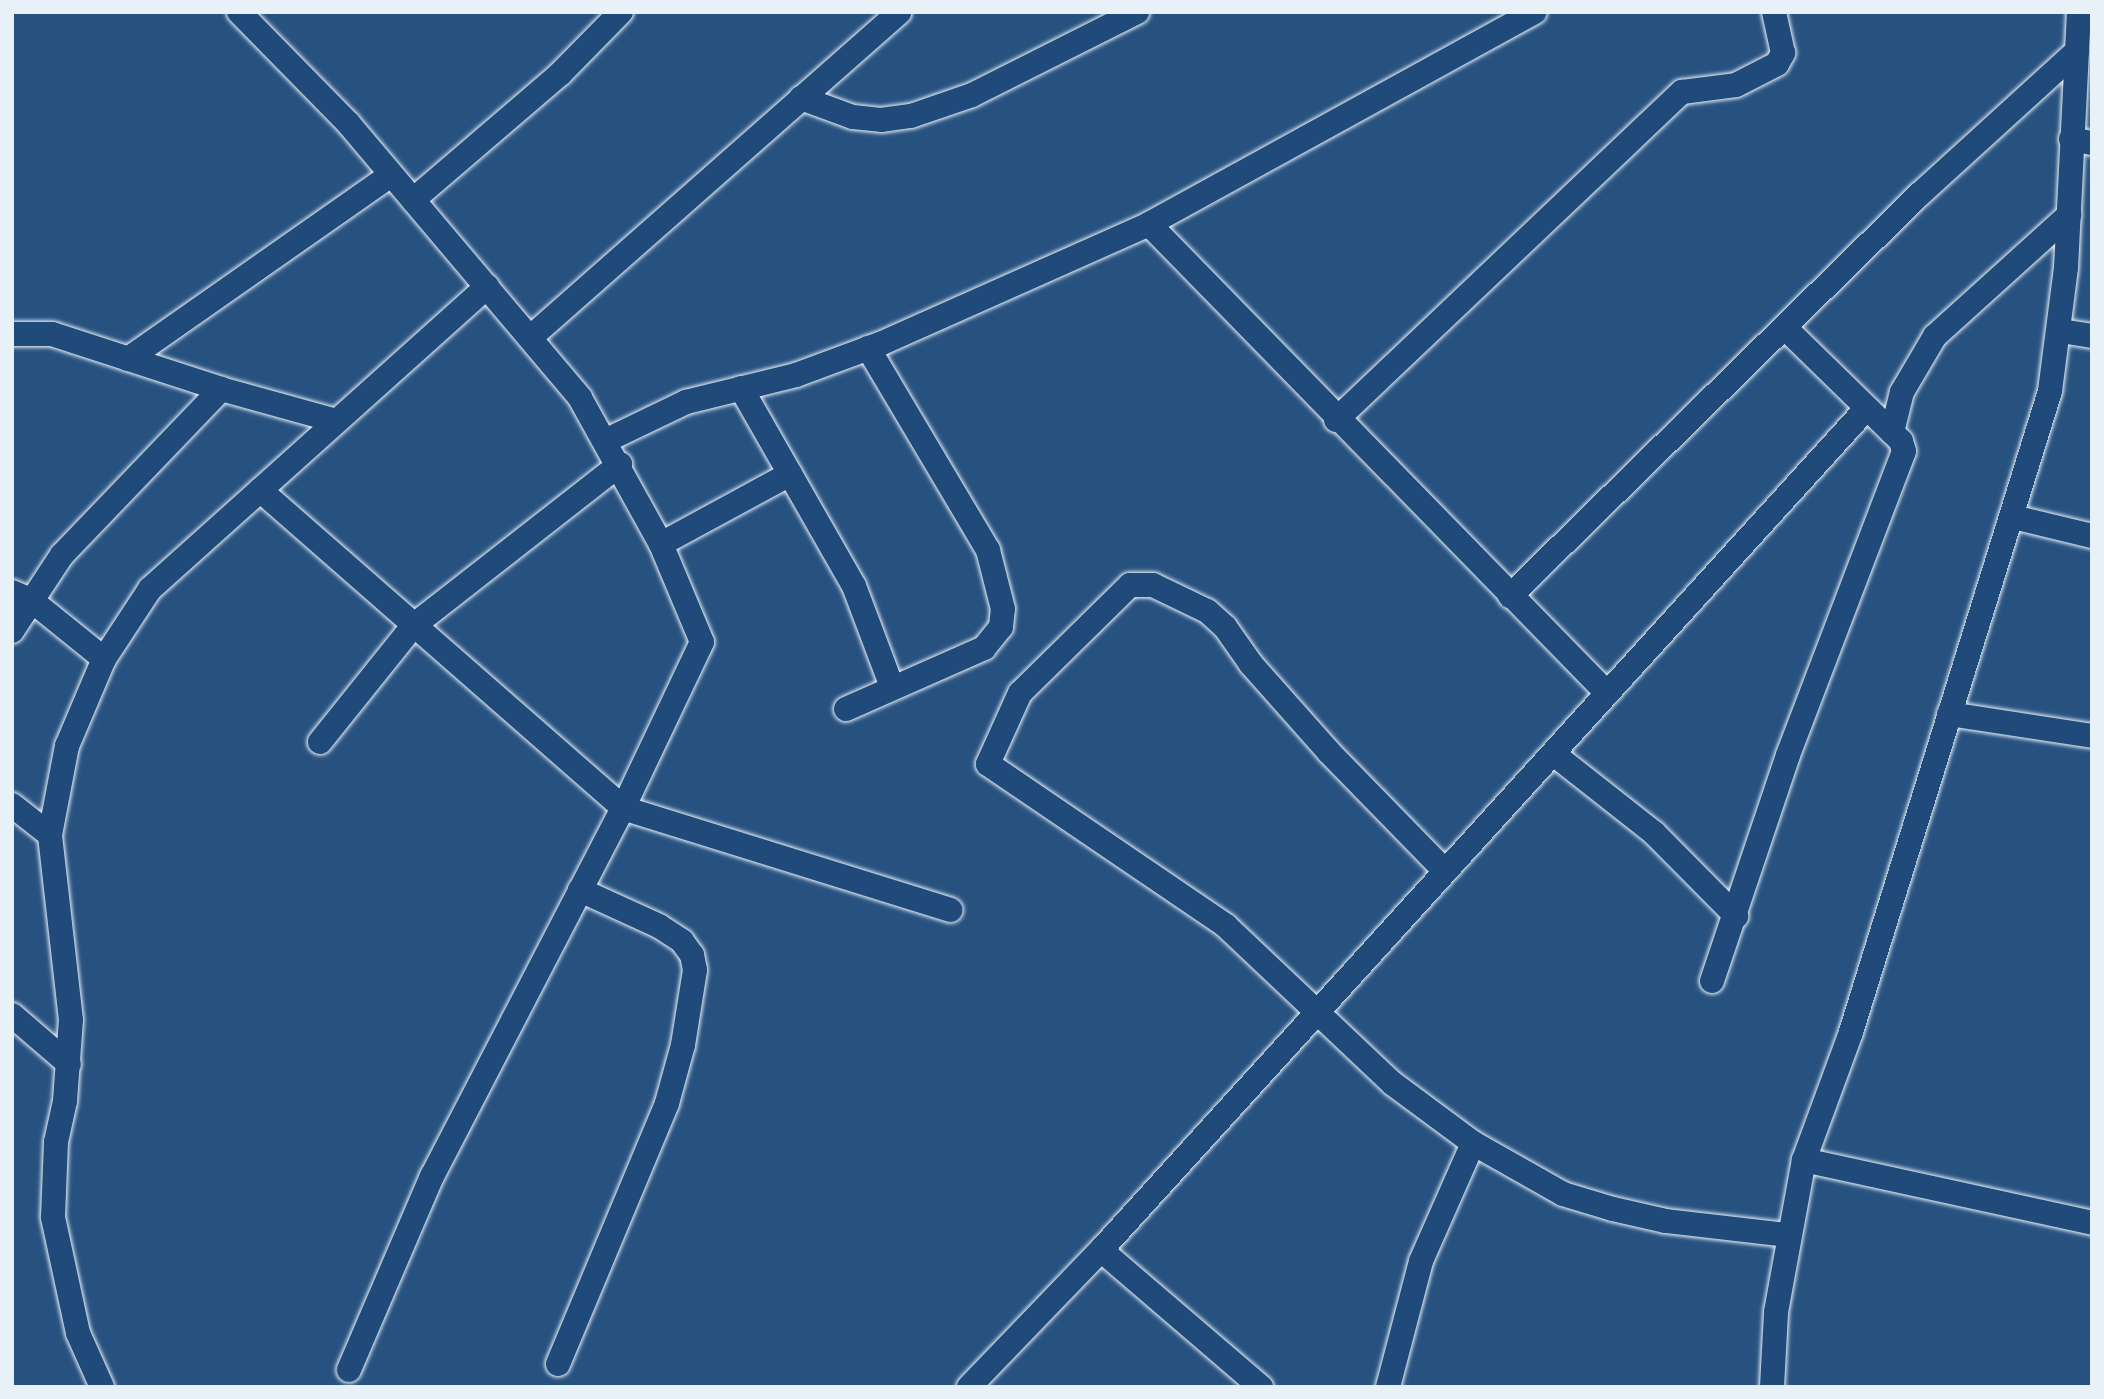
<!DOCTYPE html>
<html>
<head>
<meta charset="utf-8">
<style>
	body { margin:0 }
	#map { position:relative; width:2104px; height:1399px; overflow:hidden; background:#27517f; font-family:Caveat,sans-serif }
	div>[style] { position:absolute }
	[style*='--x'] { left:calc(var(--x)*1px); top:calc(var(--y)*1px); width:calc(var(--w)*1px); rotate:calc(var(--a)*1deg) }
	.roads { filter:drop-shadow(0 0 2px #e8f1f8) drop-shadow(0 0 2px #e8f1f8) }
	.minor>* { height:24px; margin:-12px; padding:0 12px; transform-origin:12px; border-radius:12px; background:#1f4a7a }
	span { translate:-50% -50%; white-space:nowrap; text-align:center; line-height:1.15; -webkit-text-stroke:5px #1f4a7a; paint-order:stroke }
	.frame { position:absolute; inset:0; border:14px solid #e8f1f8; pointer-events:none }
</style>
</head>
<body>
<div id="map">
	<div class="roads">
		<div class="minor">
			<div style="--x:239;--y:12;--w:156;--a:45.5"></div>
			<div style="--x:348;--y:123;--w:360;--a:49.8"></div>
			<div style="--x:580;--y:398;--w:167;--a:61"></div>
			<div style="--x:661;--y:544;--w:106;--a:67.3"></div>
			<div style="--x:702;--y:642;--w:184;--a:115.4"></div>
			<div style="--x:623;--y:808;--w:415;--a:117.4"></div>
			<div style="--x:432;--y:1176;--w:211;--a:113.2"></div>
			<div style="--x:801;--y:98;--w:55;--a:20.1"></div>
			<div style="--x:853;--y:117;--w:28;--a:6"></div>
			<div style="--x:881;--y:120;--w:30;--a:-8"></div>
			<div style="--x:911;--y:116;--w:65;--a:-19"></div>
			<div style="--x:972;--y:95;--w:185;--a:-26.7"></div>
			<div style="--x:2071;--y:139;--w:21;--a:11"></div>
			<div style="--x:413;--y:200;--w:194;--a:-40.6"></div>
			<div style="--x:560;--y:74;--w:87;--a:-45.5"></div>
			<div style="--x:1149;--y:224;--w:656;--a:45.68"></div>
			<div style="--x:2061;--y:331;--w:31;--a:9"></div>
			<div style="--x:12;--y:334;--w:40;--a:0"></div>
			<div style="--x:52;--y:334;--w:178;--a:18"></div>
			<div style="--x:221;--y:389;--w:119;--a:15.5"></div>
			<div style="--x:531;--y:337;--w:491;--a:-41.4"></div>
			<div style="--x:128;--y:359;--w:321;--a:-35"></div>
			<div style="--x:741;--y:388;--w:228;--a:60.3"></div>
			<div style="--x:854;--y:586;--w:108;--a:69.4"></div>
			<div style="--x:1336;--y:420;--w:477;--a:-43.5"></div>
			<div style="--x:1682;--y:92;--w:54;--a:-7.4"></div>
			<div style="--x:1736;--y:85;--w:46;--a:-27.1"></div>
			<div style="--x:1777;--y:64;--w:13;--a:-61"></div>
			<div style="--x:1783;--y:53;--w:42;--a:-102.4"></div>
			<div style="--x:1892;--y:432;--w:41;--a:-76"></div>
			<div style="--x:1902;--y:392;--w:65;--a:-59.5"></div>
			<div style="--x:1935;--y:336;--w:181;--a:-42.1"></div>
			<div style="--x:607;--y:440;--w:88;--a:-25.7"></div>
			<div style="--x:686;--y:402;--w:113;--a:-13.8"></div>
			<div style="--x:796;--y:375;--w:90;--a:-20.3"></div>
			<div style="--x:880;--y:344;--w:295;--a:-24"></div>
			<div style="--x:1149;--y:224;--w:440;--a:-28.8"></div>
			<div style="--x:260;--y:490;--w:483;--a:41.2"></div>
			<div style="--x:623;--y:808;--w:343;--a:17.3"></div>
			<div style="--x:2013;--y:517;--w:81;--a:13.5"></div>
			<div style="--x:661;--y:544;--w:147;--a:-28.5"></div>
			<div style="--x:12;--y:592;--w:21;--a:23"></div>
			<div style="--x:31;--y:600;--w:94;--a:38.9"></div>
			<div style="--x:1510;--y:596;--w:574;--a:-44.44"></div>
			<div style="--x:1920;--y:194;--w:212;--a:-42.3"></div>
			<div style="--x:12;--y:631;--w:91;--a:-56.7"></div>
			<div style="--x:62;--y:555;--w:230;--a:-46.2"></div>
			<div style="--x:846;--y:709;--w:151;--a:-23.8"></div>
			<div style="--x:984;--y:648;--w:27;--a:-51"></div>
			<div style="--x:1001;--y:627;--w:18;--a:-84"></div>
			<div style="--x:1003;--y:609;--w:61;--a:-104.3"></div>
			<div style="--x:988;--y:550;--w:235;--a:-120.7"></div>
			<div style="--x:1949;--y:714;--w:145;--a:8.7"></div>
			<div style="--x:320;--y:742;--w:149;--a:-51.3"></div>
			<div style="--x:413;--y:626;--w:263;--a:-38"></div>
			<div style="--x:1555;--y:755;--w:126;--a:38.2"></div>
			<div style="--x:1654;--y:833;--w:117;--a:45.3"></div>
			<div style="--x:12;--y:805;--w:48;--a:38.3"></div>
			<div style="--x:1445;--y:871;--w:166;--a:-134.3"></div>
			<div style="--x:1329;--y:752;--w:118;--a:-131.6"></div>
			<div style="--x:1251;--y:664;--w:45;--a:-125.1"></div>
			<div style="--x:1225;--y:627;--w:24;--a:-138"></div>
			<div style="--x:1207;--y:611;--w:60;--a:-154.3"></div>
			<div style="--x:1153;--y:585;--w:23;--a:180"></div>
			<div style="--x:1130;--y:585;--w:154;--a:135.5"></div>
			<div style="--x:1020;--y:693;--w:78;--a:114.3"></div>
			<div style="--x:988;--y:764;--w:288;--a:34.2"></div>
			<div style="--x:1226;--y:926;--w:228;--a:43.4"></div>
			<div style="--x:1392;--y:1083;--w:101;--a:36.5"></div>
			<div style="--x:1473;--y:1143;--w:103;--a:29.5"></div>
			<div style="--x:1563;--y:1194;--w:52;--a:16.7"></div>
			<div style="--x:1613;--y:1209;--w:54;--a:12.8"></div>
			<div style="--x:1666;--y:1221;--w:122;--a:6.6"></div>
			<div style="--x:1712;--y:981;--w:238;--a:-71.4"></div>
			<div style="--x:1788;--y:755;--w:325;--a:-69.1"></div>
			<div style="--x:1904;--y:451;--w:10;--a:-107"></div>
			<div style="--x:1901;--y:441;--w:163;--a:-135.7"></div>
			<div style="--x:12;--y:1015;--w:75;--a:40.7"></div>
			<div style="--x:1804;--y:1160;--w:295;--a:12.3"></div>
			<div style="--x:1101;--y:1250;--w:211;--a:40.6"></div>
			<div style="--x:558;--y:1364;--w:283;--a:-67.3"></div>
			<div style="--x:667;--y:1103;--w:60;--a:-74.6"></div>
			<div style="--x:683;--y:1045;--w:76;--a:-80.9"></div>
			<div style="--x:695;--y:970;--w:15;--a:-101"></div>
			<div style="--x:692;--y:955;--w:17;--a:-126"></div>
			<div style="--x:682;--y:941;--w:27;--a:-147"></div>
			<div style="--x:659;--y:926;--w:87;--a:-155.5"></div>
			<div style="--x:102;--y:1387;--w:59;--a:-114"></div>
			<div style="--x:78;--y:1333;--w:119;--a:-102.2"></div>
			<div style="--x:53;--y:1217;--w:75;--a:-87.7"></div>
			<div style="--x:56;--y:1142;--w:42;--a:-77.6"></div>
			<div style="--x:65;--y:1101;--w:81;--a:-85.8"></div>
			<div style="--x:71;--y:1020;--w:186;--a:-96.5"></div>
			<div style="--x:50;--y:835;--w:91;--a:-79.2"></div>
			<div style="--x:67;--y:746;--w:95;--a:-67"></div>
			<div style="--x:104;--y:659;--w:84;--a:-56.7"></div>
			<div style="--x:150;--y:589;--w:453;--a:-41.9"></div>
			<div style="--x:969;--y:1387;--w:190;--a:-46.1"></div>
			<div style="--x:1101;--y:1250;--w:1137;--a:-47.71"></div>
			<div style="--x:1388;--y:1387;--w:130;--a:-75.3"></div>
			<div style="--x:1421;--y:1261;--w:129;--a:-66.2"></div>
			<div style="--x:1772;--y:1387;--w:75;--a:-86.9"></div>
			<div style="--x:1776;--y:1312;--w:155;--a:-79.6"></div>
			<div style="--x:1804;--y:1160;--w:136;--a:-69.8"></div>
			<div style="--x:1851;--y:1032;--w:671;--a:-72.75"></div>
			<div style="--x:2050;--y:391;--w:124;--a:-82.6"></div>
			<div style="--x:2066;--y:268;--w:256;--a:-87.1"></div>
		</div>
	</div>
	<div class="frame"></div>
</div>
</body>
</html>
